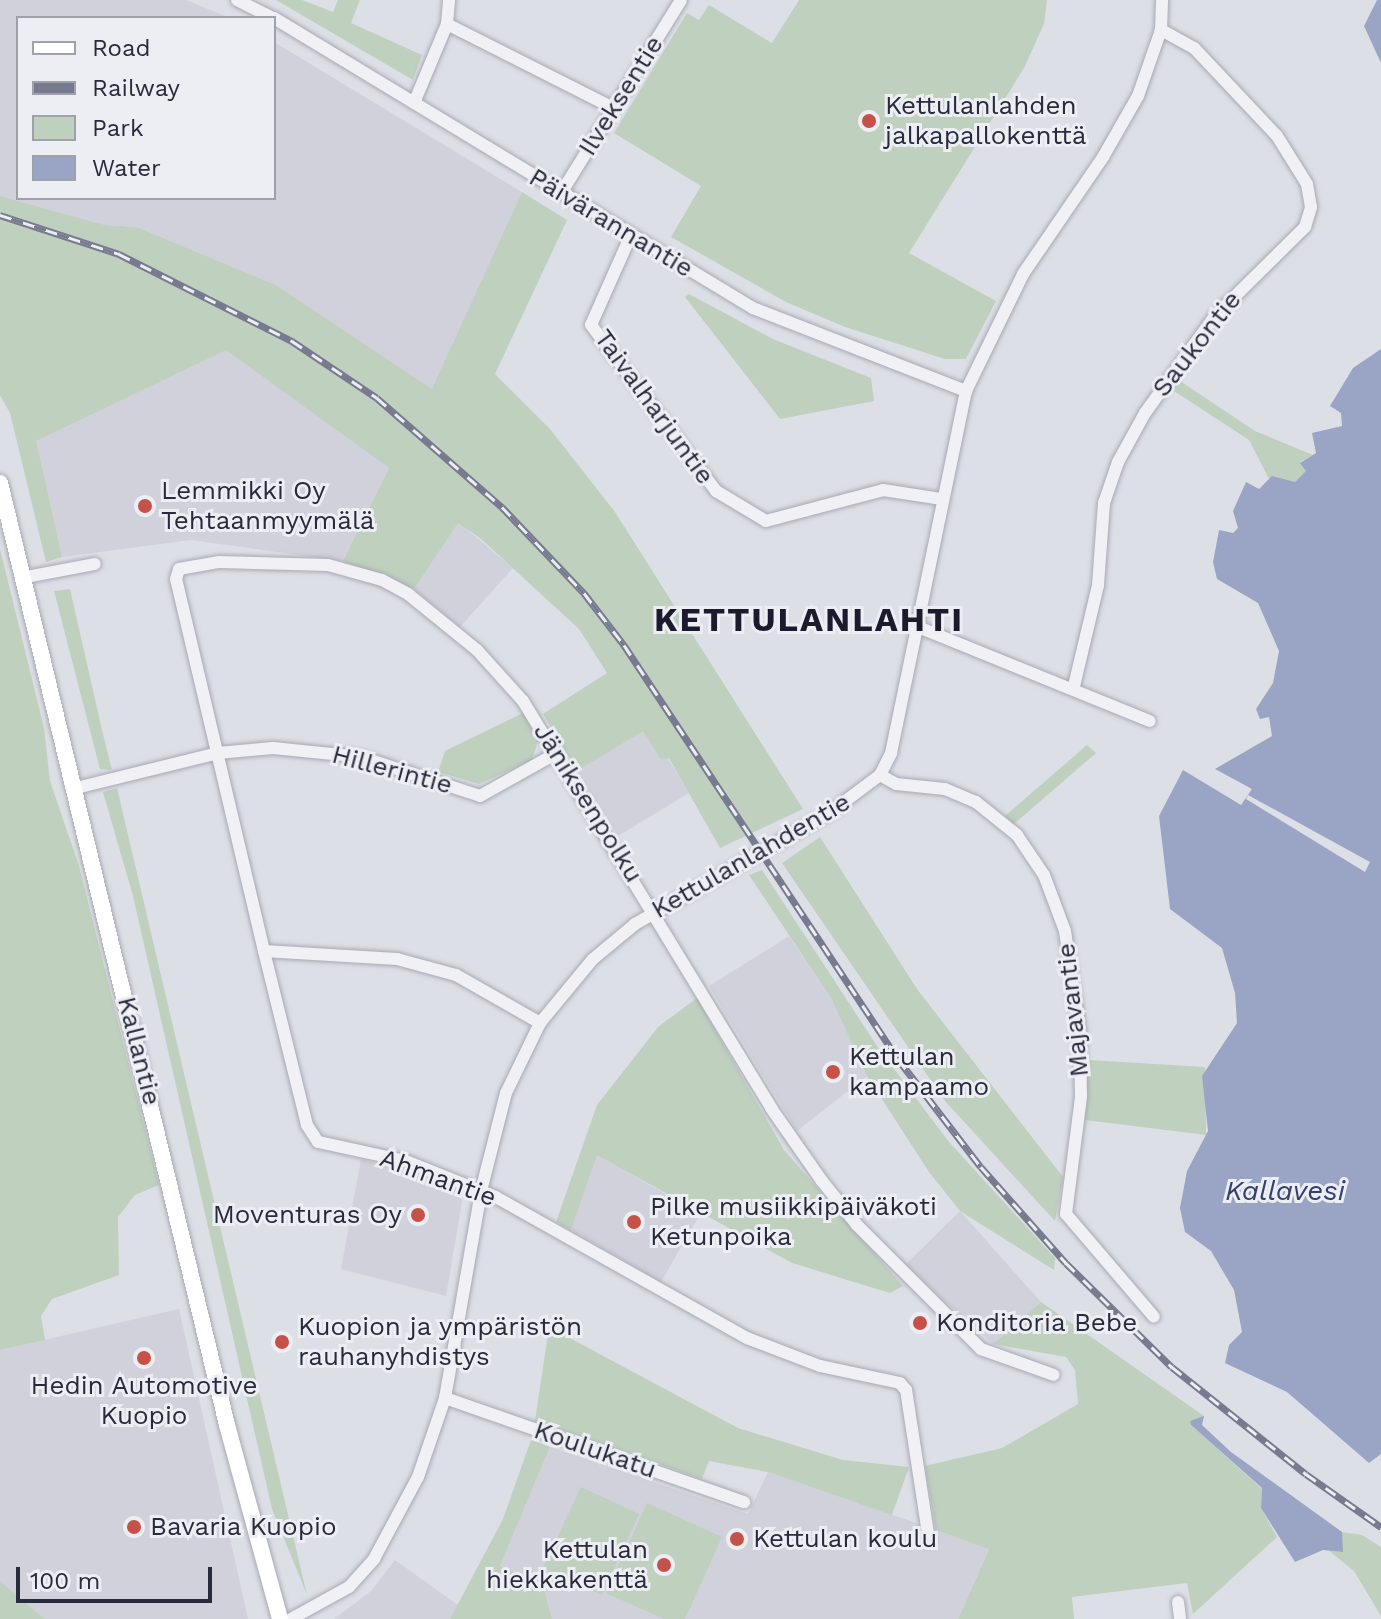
<!DOCTYPE html>
<html>
<head>
<meta charset="utf-8">
<style>
	body { margin:0 }
	#map { position:relative; width:1381px; height:1619px; overflow:hidden; background:#dddfe6; font-family:"Work Sans",sans-serif }
	div>[style] { position:absolute }
	[style*='--x'] { left:calc(var(--x)*1px); top:calc(var(--y)*1px); width:calc(var(--w)*1px); rotate:calc(var(--a)*1deg) }
	.built>* { inset:0; background:#d0d1db }
	.green>* { inset:0; background:#bfd0bf }
	.water>* { inset:0; background:#9aa5c5 }
	.pier>* { inset:0; background:#dddfe6 }
	.roads { filter:drop-shadow(0 0 2px #a7a9b3) drop-shadow(0 0 2px #a7a9b3) }
	.minor>* { height:12px; margin:-6px; padding:0 6px; transform-origin:6px; border-radius:6px; background:#f0f0f5 }
	.major>* { height:16px; margin:-8px; padding:0 8px; transform-origin:8px; border-radius:8px; background:#fff }
	.rail>* { height:7px; margin-top:-3.5px; transform-origin:0; background:repeating-linear-gradient(90deg,#edeef4 0 12px,#787b8f 0 24px); box-sizing:border-box; border-block:2px solid #787b8f }
	.dots>* { width:22px; height:22px; translate:-50% -50%; box-sizing:border-box; border:4px solid #edeef4; border-radius:50% }
	span { translate:-50% -50%; white-space:nowrap; text-align:center; line-height:1.15; -webkit-text-stroke:6px #edeef4; paint-order:stroke }
	.street-label { font-size:26px; color:#282b3c }
	.poi-label { font-size:26px; color:#282b3c }
	.left { translate:0 -50%; text-align:left }
	.right { translate:-100% -50%; text-align:right }
	.water-label { font-size:28px; color:#34416d; font-style:italic }
	.district-label { font-size:34px; color:#1a1c2d; font-weight:700; letter-spacing:2px }
	.legend { position:absolute; left:16px; top:16px; width:260px; height:184px; box-sizing:border-box; background:#edeef4; border:2px solid #9ea0aa; margin:0; padding:10px 14px; list-style:none; font-size:24px; color:#282b3c }
	.legend li { display:flex; align-items:center; gap:16px; height:40px }
	.legend b { width:40px; border:2px solid #9ea0aa }
	.scale { position:absolute; left:16px; top:1567px; width:196px; height:36px; box-sizing:border-box; border:4px solid #282b3c; border-top:0; padding-left:10px; font-size:24px; line-height:28px; white-space:nowrap; color:#282b3c; -webkit-text-stroke:6px #edeef4; paint-order:stroke }
</style>
</head>
<body>
<div id="map">
	<div class="built">
		<div style="clip-path:polygon(0 0,186px 0,230px 18px,18px 18px,18px 198px,274px 198px,274px 42px,522px 192px,433px 390px,276px 285px,137px 227px,105px 225px,0 196px)"></div>
		<div style="clip-path:polygon(226px 349px,389px 468px,343px 561px,191px 540px,62px 557px,35px 441px)"></div>
		<div style="clip-path:polygon(458px 522px,513px 568px,460px 627px,414px 589px)"></div>
		<div style="clip-path:polygon(643px 730px,661px 760px,668px 758px,689px 793px,618px 836px,577px 771px)"></div>
		<div style="clip-path:polygon(789px 936px,831px 998px,867px 1076px,797px 1131px,709px 986px)"></div>
		<div style="clip-path:polygon(596px 1154px,700px 1214px,661px 1282px,571px 1230px)"></div>
		<div style="clip-path:polygon(361px 1159px,457px 1187px,462px 1202px,446px 1296px,341px 1269px)"></div>
		<div style="clip-path:polygon(960px 1211px,1041px 1302px,993px 1344px,905px 1265px)"></div>
		<div style="clip-path:polygon(179px 1309px,248px 1619px,45px 1619px,0 1581px,0 1350px)"></div>
		<div style="clip-path:polygon(550px 1447px,748px 1514px,768px 1472px,989px 1548px,958px 1619px,552px 1619px,543px 1585px,500px 1566px)"></div>
		<div style="clip-path:polygon(395px 1560px,458px 1605px,450px 1619px,334px 1619px,371px 1591px)"></div>
	</div>
	<div class="green">
		<div style="clip-path:polygon(276px 0,302px 0,333px 12px,338px 0,360px 0,351px 23px,422px 55px,413px 80px)"></div>
		<div style="clip-path:polygon(799px 0,1047px 0,1044px 24px,1024px 68px,909px 253px,996px 301px,966px 359px,945px 359px,845px 327px,786px 302px,671px 237px,701px 186px,614px 133px,687px 13px,699px 20px,709px 5px,772px 43px)"></div>
		<div style="clip-path:polygon(522px 192px,567px 220px,495px 374px,550px 429px,615px 512px,803px 809px,720px 848px,669px 758px,661px 760px,643px 731px,577px 771px,543px 714px,607px 673px,579px 629px,480px 538px,458px 523px,414px 589px,343px 561px,389px 468px,226px 350px,36px 441px,62px 557px,46px 562px,10px 413px,0 395px,0 196px,105px 225px,137px 227px,276px 285px,432px 389px)"></div>
		<div style="clip-path:polygon(689px 294px,773px 339px,871px 378px,874px 401px,780px 419px,685px 297px)"></div>
		<div style="clip-path:polygon(1177px 379px,1255px 431px,1313px 455px,1300px 462px,1307px 471px,1295px 482px,1269px 479px,1249px 440px,1171px 389px)"></div>
		<div style="clip-path:polygon(0 549px,44px 728px,50px 781px,79px 866px,159px 1185px,135px 1195px,118px 1217px,119px 1275px,52px 1299px,41px 1316px,45px 1340px,0 1350px)"></div>
		<div style="clip-path:polygon(70px 589px,102px 730px,112px 770px,100px 769px,54px 591px)"></div>
		<div style="clip-path:polygon(523px 713px,538px 741px,532px 760px,479px 784px,438px 772px,445px 751px)"></div>
		<div style="clip-path:polygon(1087px 745px,1096px 753px,1014px 824px,1005px 816px)"></div>
		<div style="clip-path:polygon(117px 788px,214px 1201px,307px 1595px,272px 1509px,133px 896px,103px 792px)"></div>
		<div style="clip-path:polygon(820px 837px,917px 989px,1063px 1177px,1055px 1221px,945px 1101px,782px 863px)"></div>
		<div style="clip-path:polygon(762px 870px,879px 1049px,949px 1142px,1055px 1258px,1054px 1270px,960px 1211px,929px 1172px,867px 1076px,831px 998px,749px 875px)"></div>
		<div style="clip-path:polygon(697px 998px,784px 1150px,903px 1286px,890px 1293px,792px 1263px,597px 1155px,571px 1230px,556px 1222px,597px 1105px,658px 1027px)"></div>
		<div style="clip-path:polygon(1088px 1060px,1205px 1067px,1206px 1135px,1085px 1120px)"></div>
		<div style="clip-path:polygon(1041px 1302px,1204px 1416px,1191px 1425px,1262px 1489px,1261px 1508px,1277px 1537px,1193px 1614px,1187px 1583px,1072px 1597px,1074px 1619px,958px 1619px,989px 1549px,936px 1530px,925px 1466px,1002px 1448px,1078px 1404px,1075px 1370px,1066px 1357px,993px 1344px)"></div>
		<div style="clip-path:polygon(549px 1327px,738px 1428px,843px 1460px,909px 1467px,892px 1515px,768px 1472px,709px 1461px,702px 1479px,535px 1421px)"></div>
		<div style="clip-path:polygon(531px 1440px,550px 1447px,500px 1566px,543px 1585px,552px 1619px,450px 1619px,503px 1519px)"></div>
		<div style="clip-path:polygon(581px 1487px,639px 1514px,602px 1595px,543px 1568px)"></div>
		<div style="clip-path:polygon(647px 1503px,722px 1537px,685px 1619px,664px 1619px,606px 1593px)"></div>
		<div style="clip-path:polygon(1342px 1532px,1362px 1535px,1381px 1547px,1381px 1616px,1354px 1571px,1328px 1550px,1341px 1552px)"></div>
		<div style="clip-path:polygon(0 1581px,45px 1619px,0 1619px)"></div>
	</div>
	<div class="water">
		<div style="clip-path:polygon(1377px 0,1381px 0,1381px 63px,1364px 26px)"></div>
		<div style="clip-path:polygon(1381px 349px,1381px 1454px,1369px 1463px,1287px 1392px,1225px 1363px,1229px 1345px,1242px 1332px,1234px 1290px,1211px 1251px,1185px 1232px,1180px 1208px,1187px 1171px,1208px 1131px,1202px 1076px,1237px 1023px,1235px 993px,1222px 948px,1170px 909px,1159px 816px,1183px 770px,1241px 805px,1252px 789px,1215px 769px,1272px 736px,1269px 717px,1260px 719px,1256px 709px,1273px 683px,1279px 651px,1258px 603px,1217px 579px,1213px 562px,1219px 530px,1233px 533px,1238px 528px,1233px 511px,1246px 482px,1259px 489px,1272px 476px,1295px 482px,1306px 471px,1300px 463px,1316px 453px,1312px 433px,1342px 426px,1341px 413px,1330px 406px,1353px 368px)"></div>
		<div style="clip-path:polygon(1204px 1416px,1202px 1425px,1231px 1452px,1342px 1532px,1343px 1552px,1323px 1550px,1295px 1562px,1261px 1508px,1262px 1488px,1191px 1425px,1190px 1421px)"></div>
	</div>
	<div class="pier">
		<div style="clip-path:polygon(1248px 795px,1370px 862px,1365px 872px,1246px 799px)"></div>
	</div>
	<div class="roads">
		<div class="minor">
			<div style="--x:237;--y:0;--w:40;--a:26.6"></div>
			<div style="--x:274;--y:18;--w:560;--a:31.19"></div>
			<div style="--x:753;--y:308;--w:229;--a:21.3"></div>
			<div style="--x:447;--y:24;--w:186;--a:26.8"></div>
			<div style="--x:414;--y:103;--w:86;--a:-67.3"></div>
			<div style="--x:447;--y:24;--w:24;--a:-85"></div>
			<div style="--x:561;--y:193;--w:227;--a:-58.1"></div>
			<div style="--x:631;--y:235;--w:98;--a:114"></div>
			<div style="--x:591;--y:325;--w:208;--a:53"></div>
			<div style="--x:716;--y:491;--w:58;--a:31"></div>
			<div style="--x:766;--y:521;--w:121;--a:-14.8"></div>
			<div style="--x:883;--y:490;--w:60;--a:8.7"></div>
			<div style="--x:26;--y:577;--w:70;--a:-10.7"></div>
			<div style="--x:918;--y:627;--w:250;--a:22.1"></div>
			<div style="--x:1074;--y:686;--w:104;--a:-76.6"></div>
			<div style="--x:1098;--y:585;--w:82;--a:-85.8"></div>
			<div style="--x:1104;--y:503;--w:43;--a:-71.1"></div>
			<div style="--x:1118;--y:462;--w:56;--a:-61.1"></div>
			<div style="--x:1145;--y:413;--w:120;--a:-54.2"></div>
			<div style="--x:1215;--y:316;--w:127;--a:-44.7"></div>
			<div style="--x:1305;--y:227;--w:21;--a:-73"></div>
			<div style="--x:1311;--y:207;--w:23;--a:-100"></div>
			<div style="--x:1307;--y:184;--w:57;--a:-122"></div>
			<div style="--x:1277;--y:136;--w:121;--a:-133.3"></div>
			<div style="--x:1194;--y:48;--w:38;--a:-151"></div>
			<div style="--x:880;--y:775;--w:18;--a:29"></div>
			<div style="--x:896;--y:784;--w:49;--a:5.8"></div>
			<div style="--x:945;--y:789;--w:34;--a:23"></div>
			<div style="--x:976;--y:802;--w:53;--a:38.8"></div>
			<div style="--x:1017;--y:835;--w:48;--a:56"></div>
			<div style="--x:1044;--y:875;--w:60;--a:69.4"></div>
			<div style="--x:1065;--y:931;--w:103;--a:81.6"></div>
			<div style="--x:1080;--y:1033;--w:64;--a:89.1"></div>
			<div style="--x:1081;--y:1097;--w:118;--a:97.3"></div>
			<div style="--x:1066;--y:1214;--w:135;--a:49.5"></div>
			<div style="--x:76;--y:788;--w:146;--a:-13.8"></div>
			<div style="--x:218;--y:753;--w:55;--a:-5.2"></div>
			<div style="--x:273;--y:748;--w:88;--a:5.8"></div>
			<div style="--x:361;--y:757;--w:125;--a:18.1"></div>
			<div style="--x:480;--y:796;--w:88;--a:-29.2"></div>
			<div style="--x:264;--y:951;--w:133;--a:3.4"></div>
			<div style="--x:397;--y:959;--w:61;--a:15.2"></div>
			<div style="--x:456;--y:975;--w:97;--a:29.7"></div>
			<div style="--x:445;--y:1398;--w:317;--a:19.2"></div>
			<div style="--x:929;--y:1540;--w:152;--a:-98.7"></div>
			<div style="--x:906;--y:1390;--w:9;--a:-131"></div>
			<div style="--x:900;--y:1383;--w:82;--a:-168"></div>
			<div style="--x:820;--y:1366;--w:78;--a:-159"></div>
			<div style="--x:747;--y:1338;--w:288;--a:-150.7"></div>
			<div style="--x:496;--y:1197;--w:97;--a:-158.2"></div>
			<div style="--x:406;--y:1161;--w:90;--a:-167.8"></div>
			<div style="--x:318;--y:1142;--w:20;--a:-123"></div>
			<div style="--x:307;--y:1125;--w:179;--a:-103.9"></div>
			<div style="--x:264;--y:951;--w:382;--a:-103.3"></div>
			<div style="--x:176;--y:579;--w:10;--a:-73"></div>
			<div style="--x:179;--y:569;--w:41;--a:-9.9"></div>
			<div style="--x:219;--y:562;--w:109;--a:1.6"></div>
			<div style="--x:328;--y:565;--w:56;--a:15.5"></div>
			<div style="--x:382;--y:580;--w:30;--a:28"></div>
			<div style="--x:408;--y:594;--w:89;--a:39.1"></div>
			<div style="--x:477;--y:650;--w:69;--a:48"></div>
			<div style="--x:523;--y:701;--w:477;--a:58.6"></div>
			<div style="--x:771;--y:1108;--w:89;--a:55.1"></div>
			<div style="--x:822;--y:1181;--w:56;--a:51.5"></div>
			<div style="--x:857;--y:1225;--w:175;--a:45"></div>
			<div style="--x:981;--y:1349;--w:77;--a:19.6"></div>
			<div style="--x:1178;--y:1602;--w:17;--a:83"></div>
			<div style="--x:291;--y:1619;--w:66;--a:-28.9"></div>
			<div style="--x:349;--y:1587;--w:38;--a:-48"></div>
			<div style="--x:374;--y:1559;--w:93;--a:-61.8"></div>
			<div style="--x:418;--y:1477;--w:83;--a:-71.1"></div>
			<div style="--x:445;--y:1398;--w:210;--a:-80.1"></div>
			<div style="--x:481;--y:1191;--w:101;--a:-75.7"></div>
			<div style="--x:506;--y:1093;--w:78;--a:-64.1"></div>
			<div style="--x:540;--y:1023;--w:83;--a:-50.4"></div>
			<div style="--x:593;--y:959;--w:55;--a:-39.8"></div>
			<div style="--x:635;--y:924;--w:222;--a:-29.7"></div>
			<div style="--x:828;--y:814;--w:65;--a:-36.9"></div>
			<div style="--x:880;--y:775;--w:25;--a:-63"></div>
			<div style="--x:891;--y:753;--w:370;--a:-78.3"></div>
			<div style="--x:966;--y:391;--w:130;--a:-64"></div>
			<div style="--x:1023;--y:274;--w:142;--a:-55.6"></div>
			<div style="--x:1103;--y:157;--w:70;--a:-60.2"></div>
			<div style="--x:1138;--y:96;--w:70;--a:-70.8"></div>
			<div style="--x:1161;--y:30;--w:30;--a:-88"></div>
		</div>
		<div class="major">
			<div style="--x:0;--y:483;--w:969;--a:76.45"></div>
			<div style="--x:227;--y:1425;--w:201;--a:74.7"></div>
		</div>
	</div>
	<div class="rail">
		<div style="--x:0;--y:215;--w:125;--a:18.1"></div>
		<div style="--x:119;--y:254;--w:194;--a:26.7"></div>
		<div style="--x:292;--y:341;--w:102;--a:33.8"></div>
		<div style="--x:377;--y:398;--w:166;--a:41.1"></div>
		<div style="--x:502;--y:507;--w:119;--a:46.4"></div>
		<div style="--x:584;--y:593;--w:66;--a:52.4"></div>
		<div style="--x:624;--y:645;--w:496;--a:56.5"></div>
		<div style="--x:898;--y:1059;--w:136;--a:52.5"></div>
		<div style="--x:981;--y:1167;--w:128;--a:48.5"></div>
		<div style="--x:1066;--y:1263;--w:148;--a:44.5"></div>
		<div style="--x:1172;--y:1367;--w:171;--a:38.6"></div>
		<div style="--x:1306;--y:1474;--w:92;--a:35.2"></div>
	</div>
	<div class="dots">
		<div style="left:869px;top:121px;background:#c65148"></div>
		<div style="left:145px;top:506px;background:#c65148"></div>
		<div style="left:833px;top:1072px;background:#c65148"></div>
		<div style="left:418px;top:1215px;background:#c65148"></div>
		<div style="left:634px;top:1222px;background:#c65148"></div>
		<div style="left:920px;top:1323px;background:#c65148"></div>
		<div style="left:282px;top:1342px;background:#c65148"></div>
		<div style="left:144px;top:1358px;background:#c65148"></div>
		<div style="left:134px;top:1527px;background:#c65148"></div>
		<div style="left:737px;top:1539px;background:#c65148"></div>
		<div style="left:664px;top:1565px;background:#c65148"></div>
	</div>
	<div class="street-label">
		<span style="left:621px;top:96px;rotate:-58deg">Ilveksentie</span>
		<span style="left:611px;top:223px;rotate:31deg">Päivärannantie</span>
		<span style="left:1197px;top:344px;rotate:-52deg">Saukontie</span>
		<span style="left:654px;top:407px;rotate:54deg">Taivalharjuntie</span>
		<span style="left:392px;top:770px;rotate:15deg">Hillerintie</span>
		<span style="left:588px;top:803px;rotate:58deg">Jäniksenpolku</span>
		<span style="left:751px;top:856px;rotate:-30deg">Kettulanlahdentie</span>
		<span style="left:1073px;top:1010px;rotate:-96deg">Majavantie</span>
		<span style="left:139px;top:1051px;rotate:76deg">Kallantie</span>
		<span style="left:438px;top:1178px;rotate:20deg">Ahmantie</span>
		<span style="left:595px;top:1450px;rotate:19deg">Koulukatu</span>
	</div>
	<div class="poi-label">
		<span class="left" style="left:885px;top:121px">Kettulanlahden<br>jalkapallokenttä</span>
		<span class="left" style="left:161px;top:506px">Lemmikki Oy<br>Tehtaanmyymälä</span>
		<span class="left" style="left:849px;top:1072px">Kettulan<br>kampaamo</span>
		<span class="left" style="left:650px;top:1222px">Pilke musiikkipäiväkoti<br>Ketunpoika</span>
		<span class="right" style="left:402px;top:1215px">Moventuras Oy</span>
		<span class="left" style="left:936px;top:1323px">Konditoria Bebe</span>
		<span class="left" style="left:298px;top:1342px">Kuopion ja ympäristön<br>rauhanyhdistys</span>
		<span style="left:144px;top:1401px">Hedin Automotive<br>Kuopio</span>
		<span class="left" style="left:150px;top:1527px">Bavaria Kuopio</span>
		<span class="left" style="left:753px;top:1539px">Kettulan koulu</span>
		<span class="right" style="left:648px;top:1565px">Kettulan<br>hiekkakenttä</span>
	</div>
	<div class="water-label">
		<span style="left:1285px;top:1191px">Kallavesi</span>
	</div>
	<div class="district-label">
		<span style="left:809px;top:620px">KETTULANLAHTI</span>
	</div>
	<ul class="legend">
	<li><b style="height:10px;background:#fff"></b>Road</li>
	<li><b style="height:10px;background:#787b8f"></b>Railway</li>
	<li><b style="height:22px;background:#bfd0bf"></b>Park</li>
	<li><b style="height:22px;background:#9aa5c5"></b>Water</li>
	</ul>
	<div class="scale">100 m</div>
</div>
</body>
</html>
